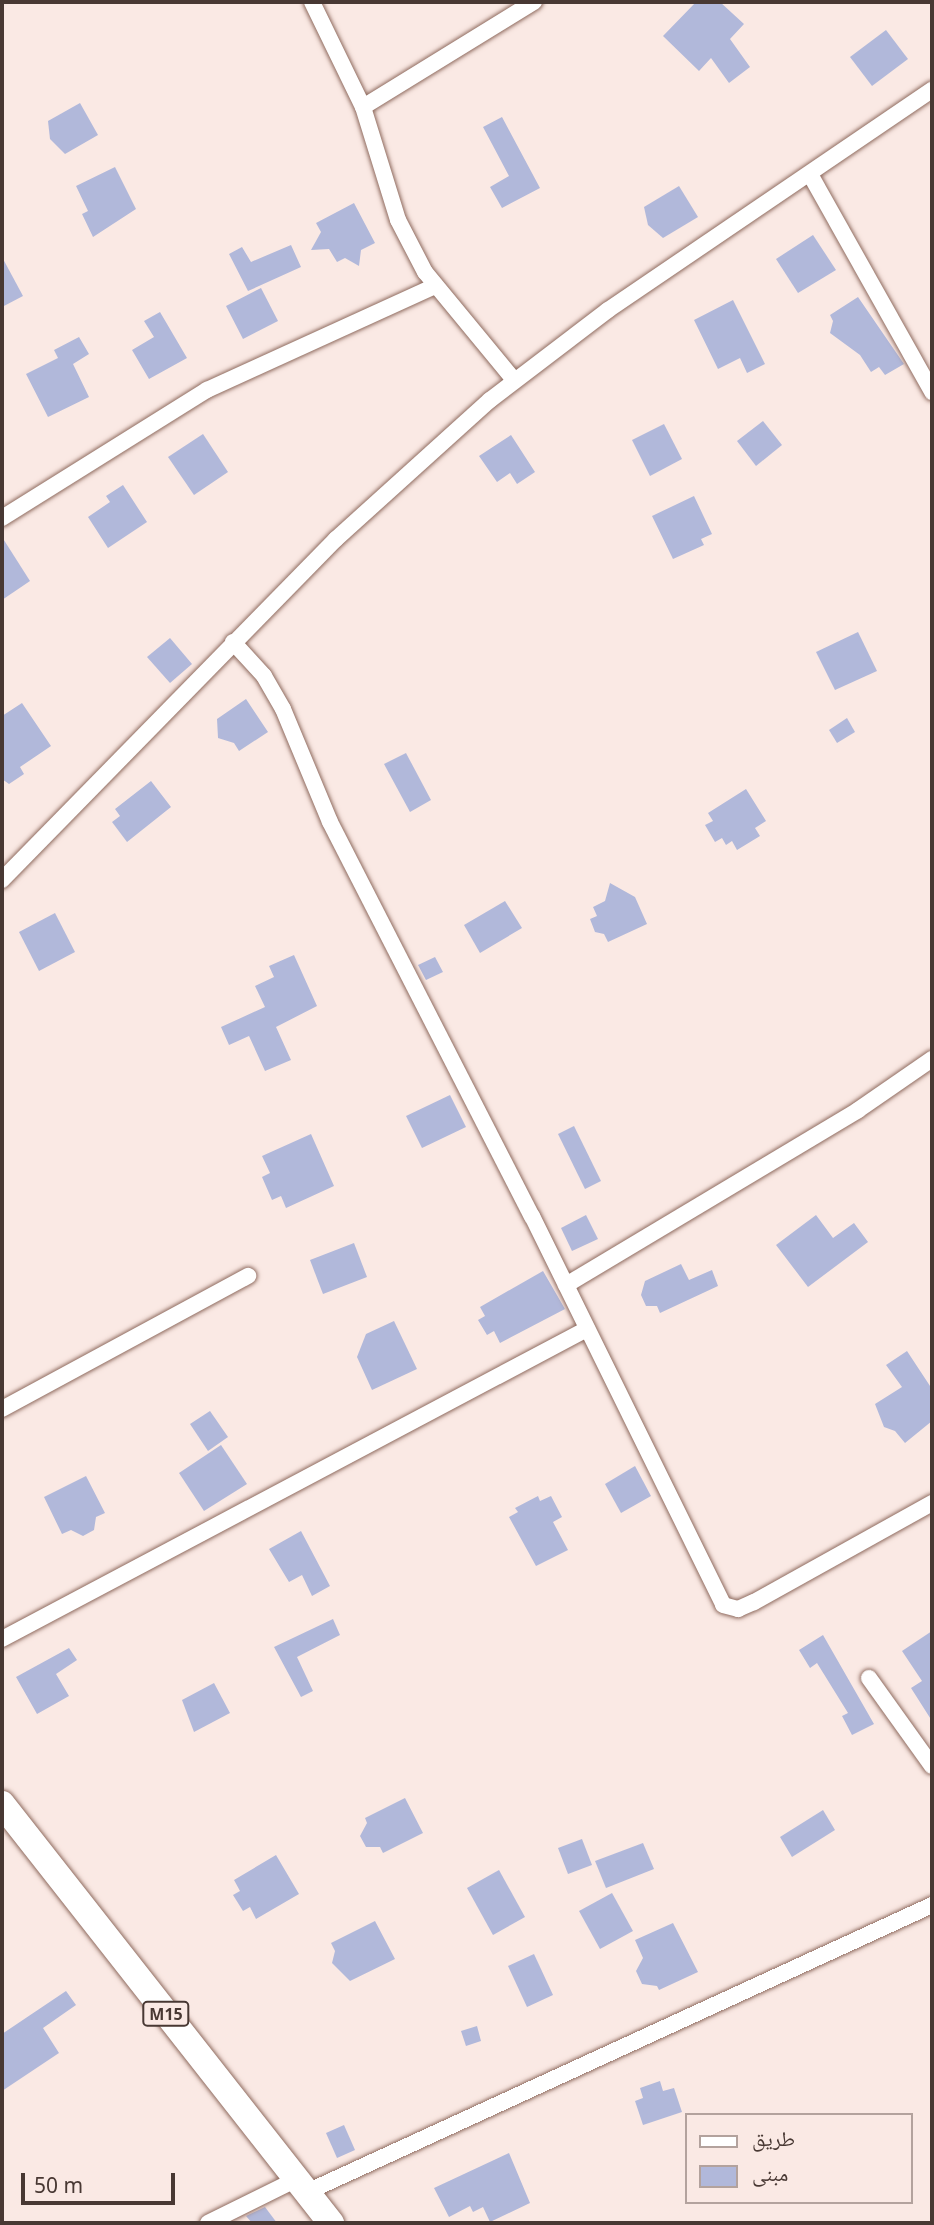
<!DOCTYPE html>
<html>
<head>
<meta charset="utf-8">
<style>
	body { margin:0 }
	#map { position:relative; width:934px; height:2225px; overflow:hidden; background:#fae9e4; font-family:"Noto Sans","Noto Naskh Arabic",sans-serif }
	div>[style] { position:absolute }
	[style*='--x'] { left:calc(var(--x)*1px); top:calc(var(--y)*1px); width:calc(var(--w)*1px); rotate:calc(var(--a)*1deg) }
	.building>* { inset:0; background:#b1b8da }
	.roads { filter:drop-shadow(0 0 2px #8f6b5f) drop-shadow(0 0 2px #8f6b5f) }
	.minor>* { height:16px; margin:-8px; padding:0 8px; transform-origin:8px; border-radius:8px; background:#fff }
	.trunk>* { height:26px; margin:-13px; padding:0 13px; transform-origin:13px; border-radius:13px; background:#fff }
	span { translate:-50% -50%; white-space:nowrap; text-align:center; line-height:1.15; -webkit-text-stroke:5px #fae9e4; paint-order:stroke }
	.shield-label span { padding:2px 5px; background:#fae9e4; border:2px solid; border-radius:5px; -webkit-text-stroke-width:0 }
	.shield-label { font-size:16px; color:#483833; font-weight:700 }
	.frame { position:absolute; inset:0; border:4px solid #483833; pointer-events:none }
	.legend { position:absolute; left:685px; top:2113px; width:228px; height:91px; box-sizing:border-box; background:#fae9e4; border:2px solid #b3a29d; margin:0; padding:9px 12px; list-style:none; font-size:21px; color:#483833 }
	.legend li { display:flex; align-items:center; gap:14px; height:35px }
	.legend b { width:35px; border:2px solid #b3a29d }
	.scale { position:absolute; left:21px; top:2173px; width:154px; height:32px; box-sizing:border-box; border:4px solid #483833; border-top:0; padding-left:9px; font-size:21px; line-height:24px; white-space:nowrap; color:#483833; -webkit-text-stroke:5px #fae9e4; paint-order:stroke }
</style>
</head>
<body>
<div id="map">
	<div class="building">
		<div style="clip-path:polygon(696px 2px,720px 2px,744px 24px,730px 39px,750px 67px,729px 83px,711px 58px,699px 71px,663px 36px)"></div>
		<div style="clip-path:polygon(886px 30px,908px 59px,872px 86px,850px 57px)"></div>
		<div style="clip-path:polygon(80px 103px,98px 135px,65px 154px,50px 139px,48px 121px)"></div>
		<div style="clip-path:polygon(502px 117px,540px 188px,502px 208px,490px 187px,509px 176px,483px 127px)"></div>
		<div style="clip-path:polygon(115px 167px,136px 209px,93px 237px,82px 214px,88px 211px,76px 186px)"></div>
		<div style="clip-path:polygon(679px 186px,698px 217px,663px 238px,648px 225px,644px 207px)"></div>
		<div style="clip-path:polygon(354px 203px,375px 243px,361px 250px,359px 266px,345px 258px,337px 262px,329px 249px,311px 250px,321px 232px,316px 223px)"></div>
		<div style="clip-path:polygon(813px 235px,836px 270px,798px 293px,776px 259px)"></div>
		<div style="clip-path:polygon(291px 245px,301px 267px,248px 291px,229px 254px,242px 247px,251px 262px)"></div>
		<div style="clip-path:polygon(2px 257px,23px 296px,2px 307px)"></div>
		<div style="clip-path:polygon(261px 288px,278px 321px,243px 339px,226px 306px)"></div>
		<div style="clip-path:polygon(858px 297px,904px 364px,885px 375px,879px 367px,871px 372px,860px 355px,830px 333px,833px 321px,830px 315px)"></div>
		<div style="clip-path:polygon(733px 300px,765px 364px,747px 373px,740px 358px,718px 369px,694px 320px)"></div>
		<div style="clip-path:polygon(160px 312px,187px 358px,149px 379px,132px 350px,154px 337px,144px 321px)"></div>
		<div style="clip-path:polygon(79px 337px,89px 354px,73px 364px,89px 397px,48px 417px,26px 374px,58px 358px,54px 350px)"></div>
		<div style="clip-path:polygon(763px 421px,782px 445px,756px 466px,737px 441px)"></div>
		<div style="clip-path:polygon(664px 424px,682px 459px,650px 476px,632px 440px)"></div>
		<div style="clip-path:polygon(203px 434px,228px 472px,194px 495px,168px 457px)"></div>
		<div style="clip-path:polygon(511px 435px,535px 472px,517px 484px,510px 473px,497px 482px,479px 456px)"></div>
		<div style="clip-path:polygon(123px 485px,147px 522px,108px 548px,88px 517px,110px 502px,106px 496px)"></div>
		<div style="clip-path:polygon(694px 496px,712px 534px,701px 539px,704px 545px,673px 559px,652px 516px)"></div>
		<div style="clip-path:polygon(2px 537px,30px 581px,2px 600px)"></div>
		<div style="clip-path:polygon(858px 632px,877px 671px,835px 690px,816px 652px)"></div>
		<div style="clip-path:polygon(170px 638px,192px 664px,170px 683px,147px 657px)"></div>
		<div style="clip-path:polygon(246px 699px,268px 732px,239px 751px,234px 743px,218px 738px,217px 719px)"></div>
		<div style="clip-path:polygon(22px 703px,51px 746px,20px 767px,24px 774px,9px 784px,2px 779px,2px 716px)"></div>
		<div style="clip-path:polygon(847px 718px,855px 732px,837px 743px,829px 730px)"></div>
		<div style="clip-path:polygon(406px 753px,431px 800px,410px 812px,384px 764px)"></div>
		<div style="clip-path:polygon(151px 781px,171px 807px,127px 842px,112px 822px,120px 816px,115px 809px)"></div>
		<div style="clip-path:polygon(746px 789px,766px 821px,755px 828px,760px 836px,737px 850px,732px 841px,726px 845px,722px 838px,715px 842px,705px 825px,713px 821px,708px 813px)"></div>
		<div style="clip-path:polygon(610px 883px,635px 897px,647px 924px,608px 942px,604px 934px,595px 932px,590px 919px,597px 916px,593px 907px,605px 901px)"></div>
		<div style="clip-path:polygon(505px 901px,522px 928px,480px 953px,464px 925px)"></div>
		<div style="clip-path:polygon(55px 913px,75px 952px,39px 971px,19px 932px)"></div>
		<div style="clip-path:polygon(294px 955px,317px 1006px,276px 1027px,291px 1060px,265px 1071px,249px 1036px,229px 1045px,221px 1027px,265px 1007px,255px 986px,274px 977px,269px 966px)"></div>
		<div style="clip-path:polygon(435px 957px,443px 972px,426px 980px,418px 965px)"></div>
		<div style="clip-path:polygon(450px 1095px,466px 1127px,422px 1148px,406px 1116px)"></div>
		<div style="clip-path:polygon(574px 1126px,601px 1181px,585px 1189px,558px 1134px)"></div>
		<div style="clip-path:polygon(311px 1134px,334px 1186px,286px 1208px,281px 1196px,272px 1200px,262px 1177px,270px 1173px,262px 1156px)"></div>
		<div style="clip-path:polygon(586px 1215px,598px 1239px,572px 1251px,561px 1228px)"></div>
		<div style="clip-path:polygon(816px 1215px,833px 1238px,854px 1223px,868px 1242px,808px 1287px,776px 1245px)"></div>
		<div style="clip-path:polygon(354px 1243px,367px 1277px,323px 1294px,310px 1260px)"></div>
		<div style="clip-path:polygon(681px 1264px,689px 1280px,712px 1270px,718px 1286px,660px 1313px,657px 1306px,646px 1306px,641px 1295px,645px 1281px)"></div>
		<div style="clip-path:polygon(543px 1271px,565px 1309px,500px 1343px,494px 1331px,487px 1335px,478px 1320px,485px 1316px,480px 1307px)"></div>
		<div style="clip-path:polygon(394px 1321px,417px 1369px,372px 1390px,357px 1357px,366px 1334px)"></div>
		<div style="clip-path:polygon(907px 1351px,932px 1389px,932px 1421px,905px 1443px,895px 1431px,884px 1427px,875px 1404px,902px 1387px,886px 1365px)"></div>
		<div style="clip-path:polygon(210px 1411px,228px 1437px,208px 1451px,190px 1424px)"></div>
		<div style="clip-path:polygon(221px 1445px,247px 1484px,204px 1511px,179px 1473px)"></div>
		<div style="clip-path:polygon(635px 1466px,651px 1496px,621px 1513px,605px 1484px)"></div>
		<div style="clip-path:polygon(86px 1476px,105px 1513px,96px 1517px,94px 1530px,83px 1536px,71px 1530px,62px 1534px,44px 1497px)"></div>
		<div style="clip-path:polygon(538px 1496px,540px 1501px,551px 1496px,562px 1517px,553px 1522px,568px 1550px,536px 1566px,509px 1517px,518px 1512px,515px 1508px)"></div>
		<div style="clip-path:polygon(301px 1531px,330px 1586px,312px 1596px,302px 1575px,289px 1582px,269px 1549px)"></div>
		<div style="clip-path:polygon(333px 1619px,340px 1635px,297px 1657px,313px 1691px,301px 1697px,274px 1647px)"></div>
		<div style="clip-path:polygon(932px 1631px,932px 1721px,911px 1688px,922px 1681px,902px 1651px)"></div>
		<div style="clip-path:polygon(823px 1635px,874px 1724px,852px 1735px,842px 1716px,848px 1713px,817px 1663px,810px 1668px,799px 1650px)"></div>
		<div style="clip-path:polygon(69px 1648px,77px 1660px,56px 1674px,69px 1696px,37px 1714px,16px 1677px)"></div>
		<div style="clip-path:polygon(214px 1683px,230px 1713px,194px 1732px,182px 1700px)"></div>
		<div style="clip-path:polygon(405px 1798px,423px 1833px,383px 1853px,380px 1847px,366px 1847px,360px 1836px,367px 1823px,365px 1818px)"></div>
		<div style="clip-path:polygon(823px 1810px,835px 1830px,792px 1857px,780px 1837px)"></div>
		<div style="clip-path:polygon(582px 1839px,592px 1865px,568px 1874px,558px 1848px)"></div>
		<div style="clip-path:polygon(643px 1843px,654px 1869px,606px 1888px,595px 1861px)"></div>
		<div style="clip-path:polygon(276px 1855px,299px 1894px,256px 1919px,250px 1907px,243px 1911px,233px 1895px,240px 1891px,234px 1880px)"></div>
		<div style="clip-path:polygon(499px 1870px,525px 1917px,493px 1935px,467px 1888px)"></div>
		<div style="clip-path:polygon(612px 1893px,633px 1931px,600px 1949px,579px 1911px)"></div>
		<div style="clip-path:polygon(375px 1921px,395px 1959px,350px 1981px,332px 1963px,335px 1951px,331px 1943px)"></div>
		<div style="clip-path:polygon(673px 1923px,698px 1972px,659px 1990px,657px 1986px,642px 1984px,636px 1971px,643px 1958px,635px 1940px)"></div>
		<div style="clip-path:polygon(534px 1954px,553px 1995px,527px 2007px,508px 1966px)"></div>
		<div style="clip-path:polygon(66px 1991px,76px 2005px,43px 2028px,59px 2053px,2px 2091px,2px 2034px)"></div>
		<div style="clip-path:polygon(477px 2026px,481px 2041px,466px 2046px,461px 2031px)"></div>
		<div style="clip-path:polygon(660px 2081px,663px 2091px,674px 2088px,682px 2112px,643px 2125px,635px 2101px,643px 2098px,640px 2088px)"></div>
		<div style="clip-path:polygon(344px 2125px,355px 2150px,337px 2158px,326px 2133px)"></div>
		<div style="clip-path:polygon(509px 2153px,530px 2203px,490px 2222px,483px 2207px,473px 2212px,470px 2206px,449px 2217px,434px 2188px)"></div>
		<div style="clip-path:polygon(265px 2207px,277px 2223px,252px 2223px,246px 2216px)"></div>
	</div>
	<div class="roads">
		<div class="minor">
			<div style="--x:312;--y:2;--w:117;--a:64.1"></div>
			<div style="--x:363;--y:107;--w:118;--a:72.8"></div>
			<div style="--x:398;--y:220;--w:59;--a:62.6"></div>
			<div style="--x:425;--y:272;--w:140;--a:50.5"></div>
			<div style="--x:363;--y:107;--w:201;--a:-31.6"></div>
			<div style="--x:811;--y:176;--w:248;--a:60.7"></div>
			<div style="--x:2;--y:518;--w:242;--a:-32"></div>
			<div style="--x:207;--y:390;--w:251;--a:-24.5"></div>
			<div style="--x:233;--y:642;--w:46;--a:47.6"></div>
			<div style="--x:264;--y:676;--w:38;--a:60"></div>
			<div style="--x:283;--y:709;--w:122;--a:67.4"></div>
			<div style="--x:330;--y:822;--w:443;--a:62.9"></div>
			<div style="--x:532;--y:1216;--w:433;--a:63.8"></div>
			<div style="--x:723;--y:1605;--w:16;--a:15"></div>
			<div style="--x:738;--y:1609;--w:17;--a:-24"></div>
			<div style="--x:754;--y:1602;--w:204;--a:-29.1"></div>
			<div style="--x:2;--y:880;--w:477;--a:-45.6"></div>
			<div style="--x:336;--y:539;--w:207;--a:-42.1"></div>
			<div style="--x:490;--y:400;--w:148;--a:-37.3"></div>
			<div style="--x:608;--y:310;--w:392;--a:-34.2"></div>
			<div style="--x:566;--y:1285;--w:340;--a:-30.9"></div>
			<div style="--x:858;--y:1110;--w:90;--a:-34.6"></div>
			<div style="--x:2;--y:1409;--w:280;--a:-28.4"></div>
			<div style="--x:2;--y:1639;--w:662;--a:-27.92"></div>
			<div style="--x:869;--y:1678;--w:108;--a:54.4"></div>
			<div style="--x:307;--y:2192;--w:688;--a:-24.66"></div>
			<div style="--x:208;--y:2223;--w:99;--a:-26.3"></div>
		</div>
		<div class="trunk">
			<div style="--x:2;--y:1804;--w:533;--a:51.86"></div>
		</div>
	</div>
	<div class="shield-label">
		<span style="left:166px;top:2014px">M15</span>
	</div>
	<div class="frame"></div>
	<ul class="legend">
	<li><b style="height:9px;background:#fff"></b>طريق</li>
	<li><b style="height:19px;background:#b1b8da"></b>مبنى</li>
	</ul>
	<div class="scale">50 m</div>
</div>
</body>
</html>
